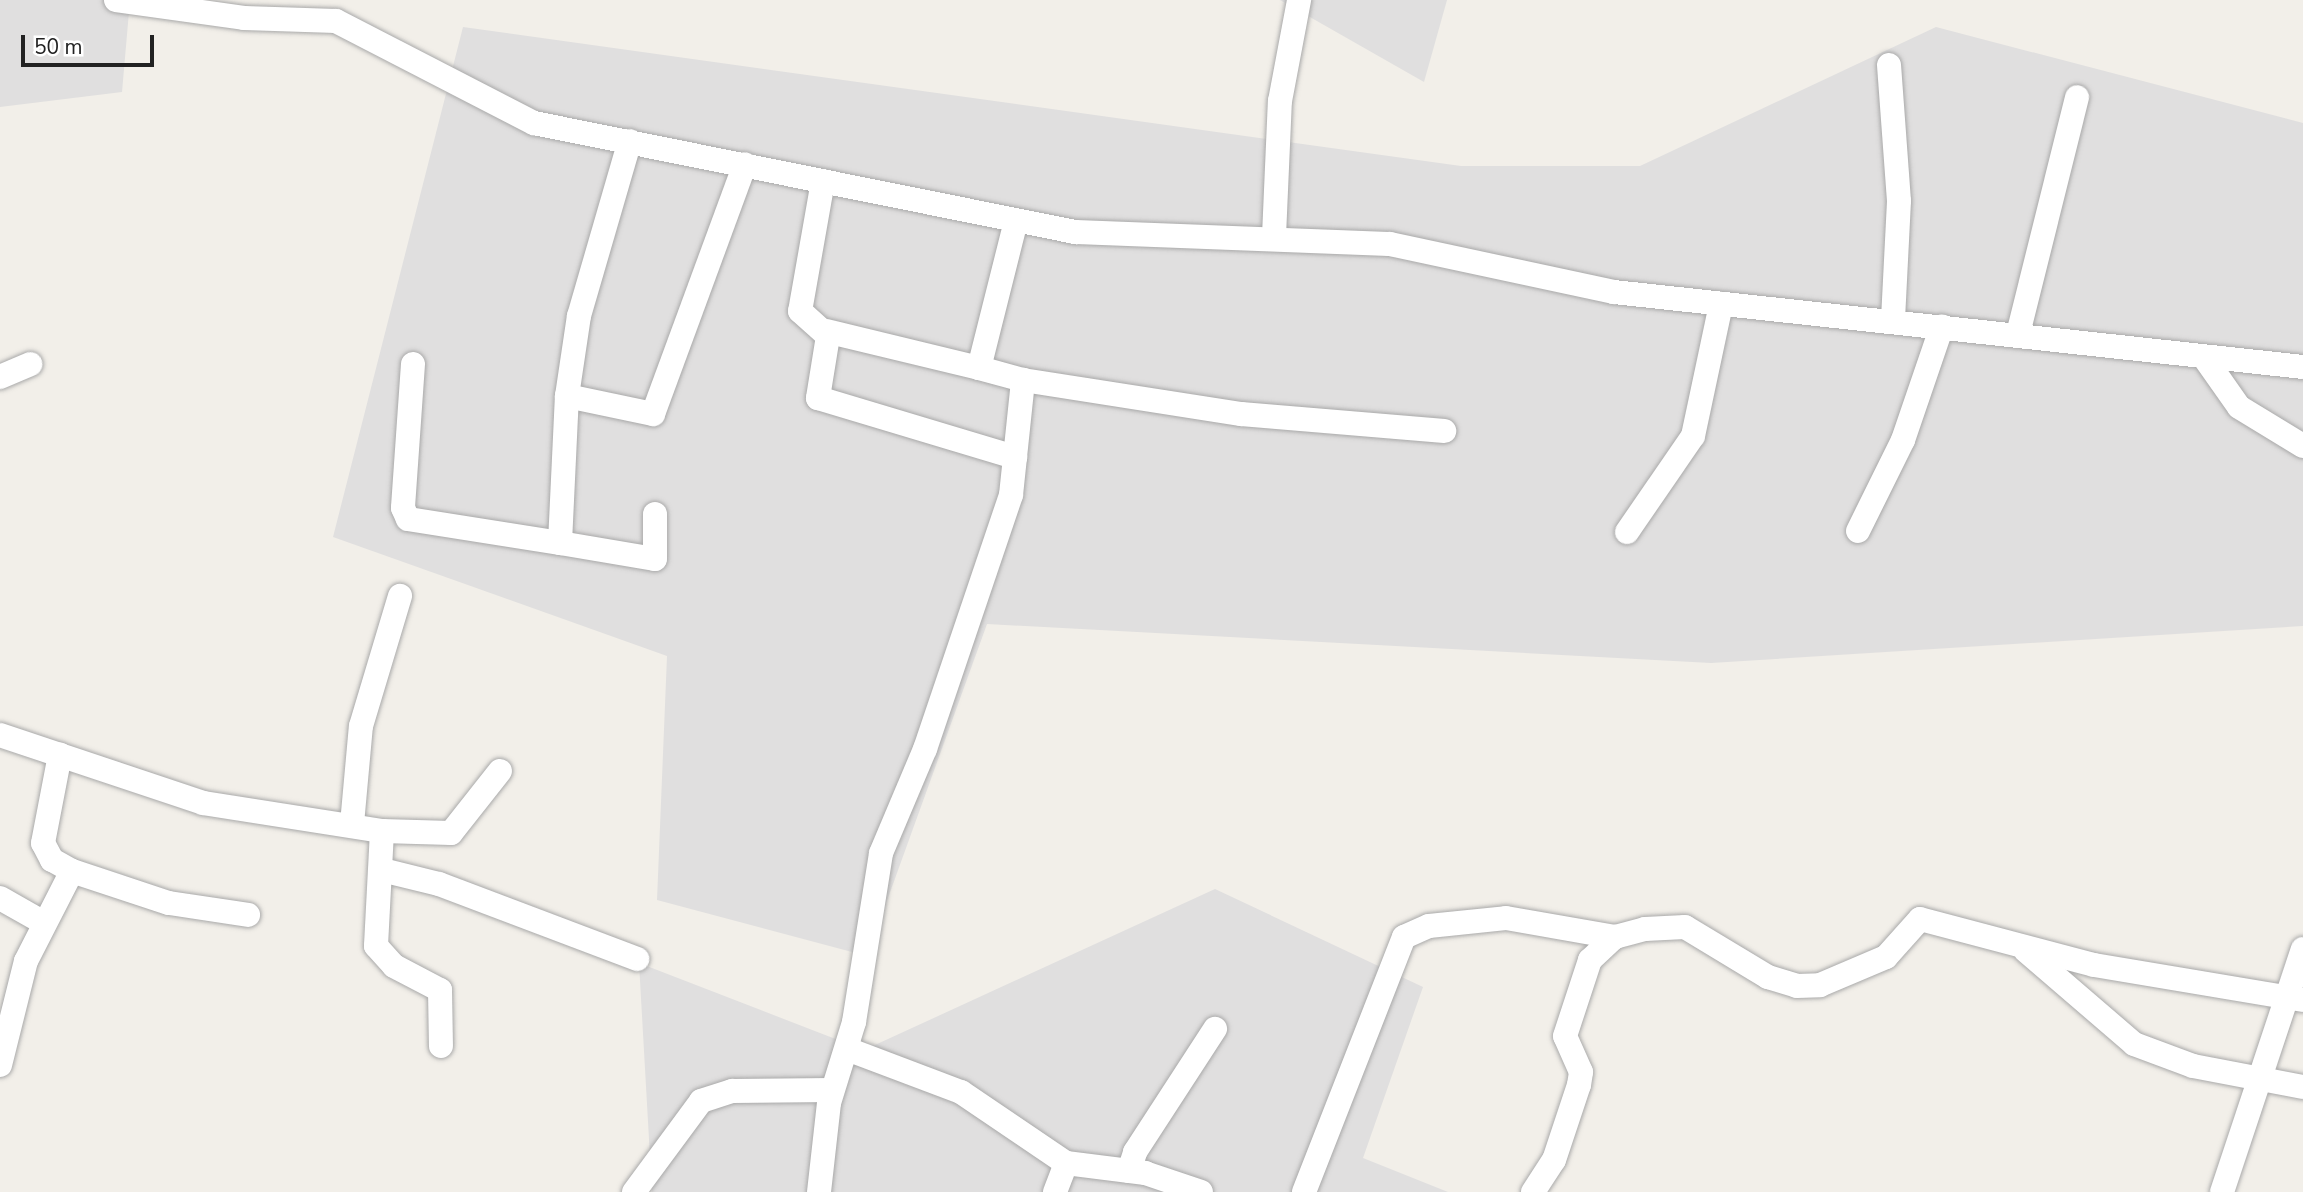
<!DOCTYPE html>
<html>
<head>
<meta charset="utf-8">
<style>
	body { margin:0 }
	#map { position:relative; width:2303px; height:1192px; overflow:hidden; background:#f2efe9; font-family:"Nunito Sans",sans-serif }
	div>[style] { position:absolute }
	[style*='--x'] { left:calc(var(--x)*1px); top:calc(var(--y)*1px); width:calc(var(--w)*1px); rotate:calc(var(--a)*1deg) }
	.residential>* { inset:0; background:#e0dfdf }
	.roads { filter:drop-shadow(0 0 2px #a9a9a9) drop-shadow(0 0 2px #a9a9a9) }
	.minor>* { height:24px; margin:-12px; padding:0 12px; transform-origin:12px; border-radius:12px; background:#fff }
	span { translate:-50% -50%; white-space:nowrap; text-align:center; line-height:1.15; -webkit-text-stroke:5px #fff; paint-order:stroke }
	.scale { position:absolute; left:21px; top:35px; width:133px; height:32px; box-sizing:border-box; border:4px solid #222; border-top:0; padding-left:9px; font-size:21px; line-height:24px; white-space:nowrap; color:#222; -webkit-text-stroke:5px #fff; paint-order:stroke }
</style>
</head>
<body>
<div id="map">
	<div class="residential">
		<div style="clip-path:polygon(0 0,130px 0,122px 92px,0 107px)"></div>
		<div style="clip-path:polygon(1280px 0,1447px 0,1424px 82px)"></div>
		<div style="clip-path:polygon(463px 27px,1461px 166px,1640px 166px,1936px 27px,2303px 123px,2303px 626px,1711px 663px,987px 624px,867px 956px,657px 900px,667px 656px,333px 537px)"></div>
		<div style="clip-path:polygon(1215px 889px,1423px 987px,1363px 1158px,1448px 1192px,652px 1192px,639px 963px,864px 1050px)"></div>
	</div>
	<div class="roads">
		<div class="minor">
			<div style="--x:116;--y:0;--w:129;--a:8"></div>
			<div style="--x:244;--y:18;--w:92;--a:1.9"></div>
			<div style="--x:336;--y:21;--w:223;--a:27.3"></div>
			<div style="--x:534;--y:123;--w:552;--a:11.39"></div>
			<div style="--x:1075;--y:232;--w:315;--a:2.2"></div>
			<div style="--x:1390;--y:244;--w:229;--a:12.1"></div>
			<div style="--x:1614;--y:292;--w:693;--a:6.21"></div>
			<div style="--x:1889;--y:65;--w:136;--a:85.8"></div>
			<div style="--x:1899;--y:201;--w:120;--a:92.9"></div>
			<div style="--x:823;--y:181;--w:132;--a:100"></div>
			<div style="--x:800;--y:311;--w:38;--a:42"></div>
			<div style="--x:828;--y:336;--w:63;--a:99.2"></div>
			<div style="--x:818;--y:398;--w:206;--a:16.7"></div>
			<div style="--x:1274;--y:236;--w:135;--a:-87.5"></div>
			<div style="--x:1280;--y:101;--w:103;--a:-79.3"></div>
			<div style="--x:826;--y:331;--w:157;--a:13.6"></div>
			<div style="--x:2018;--y:334;--w:244;--a:-76"></div>
			<div style="--x:2206;--y:360;--w:57;--a:54.9"></div>
			<div style="--x:2239;--y:407;--w:75;--a:31.4"></div>
			<div style="--x:413;--y:364;--w:144;--a:94"></div>
			<div style="--x:403;--y:508;--w:12;--a:66"></div>
			<div style="--x:408;--y:519;--w:154;--a:9"></div>
			<div style="--x:560;--y:543;--w:147;--a:-87.3"></div>
			<div style="--x:567;--y:396;--w:81;--a:-81.5"></div>
			<div style="--x:579;--y:316;--w:182;--a:-73.8"></div>
			<div style="--x:0;--y:377;--w:33;--a:-23"></div>
			<div style="--x:1023;--y:380;--w:221;--a:8.9"></div>
			<div style="--x:1241;--y:414;--w:204;--a:4.8"></div>
			<div style="--x:567;--y:396;--w:88;--a:11.8"></div>
			<div style="--x:653;--y:414;--w:266;--a:-69.8"></div>
			<div style="--x:1858;--y:531;--w:102;--a:-63.7"></div>
			<div style="--x:1903;--y:440;--w:120;--a:-71.1"></div>
			<div style="--x:1627;--y:532;--w:116;--a:-55.5"></div>
			<div style="--x:1693;--y:436;--w:135;--a:-78"></div>
			<div style="--x:560;--y:543;--w:96;--a:9.6"></div>
			<div style="--x:655;--y:559;--w:45;--a:-90"></div>
			<div style="--x:0;--y:735;--w:214;--a:18.5"></div>
			<div style="--x:203;--y:803;--w:181;--a:8.9"></div>
			<div style="--x:382;--y:831;--w:115;--a:93"></div>
			<div style="--x:376;--y:946;--w:27;--a:48"></div>
			<div style="--x:394;--y:966;--w:52;--a:27.6"></div>
			<div style="--x:440;--y:990;--w:56;--a:89"></div>
			<div style="--x:352;--y:824;--w:98;--a:-84.8"></div>
			<div style="--x:361;--y:726;--w:136;--a:-73.3"></div>
			<div style="--x:382;--y:831;--w:69;--a:1.7"></div>
			<div style="--x:451;--y:833;--w:79;--a:-51.7"></div>
			<div style="--x:382;--y:870;--w:59;--a:13.8"></div>
			<div style="--x:439;--y:884;--w:212;--a:20.7"></div>
			<div style="--x:72;--y:871;--w:102;--a:18.3"></div>
			<div style="--x:169;--y:903;--w:80;--a:8.6"></div>
			<div style="--x:0;--y:898;--w:51;--a:29.6"></div>
			<div style="--x:2026;--y:951;--w:143;--a:40.7"></div>
			<div style="--x:2134;--y:1044;--w:63;--a:20.4"></div>
			<div style="--x:2193;--y:1066;--w:112;--a:10.8"></div>
			<div style="--x:847;--y:1049;--w:122;--a:20.7"></div>
			<div style="--x:961;--y:1092;--w:127;--a:34.1"></div>
			<div style="--x:1066;--y:1163;--w:80;--a:7.2"></div>
			<div style="--x:1145;--y:1173;--w:59;--a:18.7"></div>
			<div style="--x:0;--y:1065;--w:107;--a:-76"></div>
			<div style="--x:26;--y:961;--w:101;--a:-62.9"></div>
			<div style="--x:72;--y:871;--w:23;--a:-151"></div>
			<div style="--x:52;--y:860;--w:19;--a:-118"></div>
			<div style="--x:43;--y:843;--w:90;--a:-79.1"></div>
			<div style="--x:1129;--y:1171;--w:20;--a:-72"></div>
			<div style="--x:1135;--y:1152;--w:147;--a:-57"></div>
			<div style="--x:634;--y:1192;--w:113;--a:-53.6"></div>
			<div style="--x:701;--y:1101;--w:33;--a:-18"></div>
			<div style="--x:732;--y:1091;--w:100;--a:-0.6"></div>
			<div style="--x:819;--y:1192;--w:90;--a:-83.6"></div>
			<div style="--x:829;--y:1103;--w:85;--a:-72.8"></div>
			<div style="--x:854;--y:1022;--w:171;--a:-80.9"></div>
			<div style="--x:881;--y:853;--w:113;--a:-67.1"></div>
			<div style="--x:925;--y:749;--w:268;--a:-71.3"></div>
			<div style="--x:1011;--y:495;--w:116;--a:-84"></div>
			<div style="--x:1023;--y:380;--w:46;--a:-164.7"></div>
			<div style="--x:979;--y:368;--w:152;--a:-75.9"></div>
			<div style="--x:1055;--y:1192;--w:31;--a:-69"></div>
			<div style="--x:1304;--y:1192;--w:274;--a:-68.6"></div>
			<div style="--x:1404;--y:937;--w:27;--a:-24"></div>
			<div style="--x:1429;--y:926;--w:77;--a:-5.9"></div>
			<div style="--x:1506;--y:918;--w:111;--a:9.9"></div>
			<div style="--x:1533;--y:1192;--w:38;--a:-57"></div>
			<div style="--x:1554;--y:1160;--w:79;--a:-71.6"></div>
			<div style="--x:1579;--y:1085;--w:13;--a:-81"></div>
			<div style="--x:1581;--y:1072;--w:39;--a:-114"></div>
			<div style="--x:1565;--y:1036;--w:80;--a:-71.8"></div>
			<div style="--x:1590;--y:960;--w:34;--a:-43"></div>
			<div style="--x:1615;--y:937;--w:31;--a:-15"></div>
			<div style="--x:1645;--y:929;--w:40;--a:-2.9"></div>
			<div style="--x:1685;--y:927;--w:97;--a:31.1"></div>
			<div style="--x:1768;--y:977;--w:30;--a:17"></div>
			<div style="--x:1797;--y:986;--w:23;--a:-2"></div>
			<div style="--x:1820;--y:985;--w:72;--a:-23"></div>
			<div style="--x:1886;--y:957;--w:51;--a:-48.2"></div>
			<div style="--x:1920;--y:919;--w:180;--a:14.8"></div>
			<div style="--x:2094;--y:965;--w:212;--a:9.5"></div>
			<div style="--x:2222;--y:1192;--w:256;--a:-71.6"></div>
		</div>
	</div>
	<div class="scale">50 m</div>
</div>
</body>
</html>
